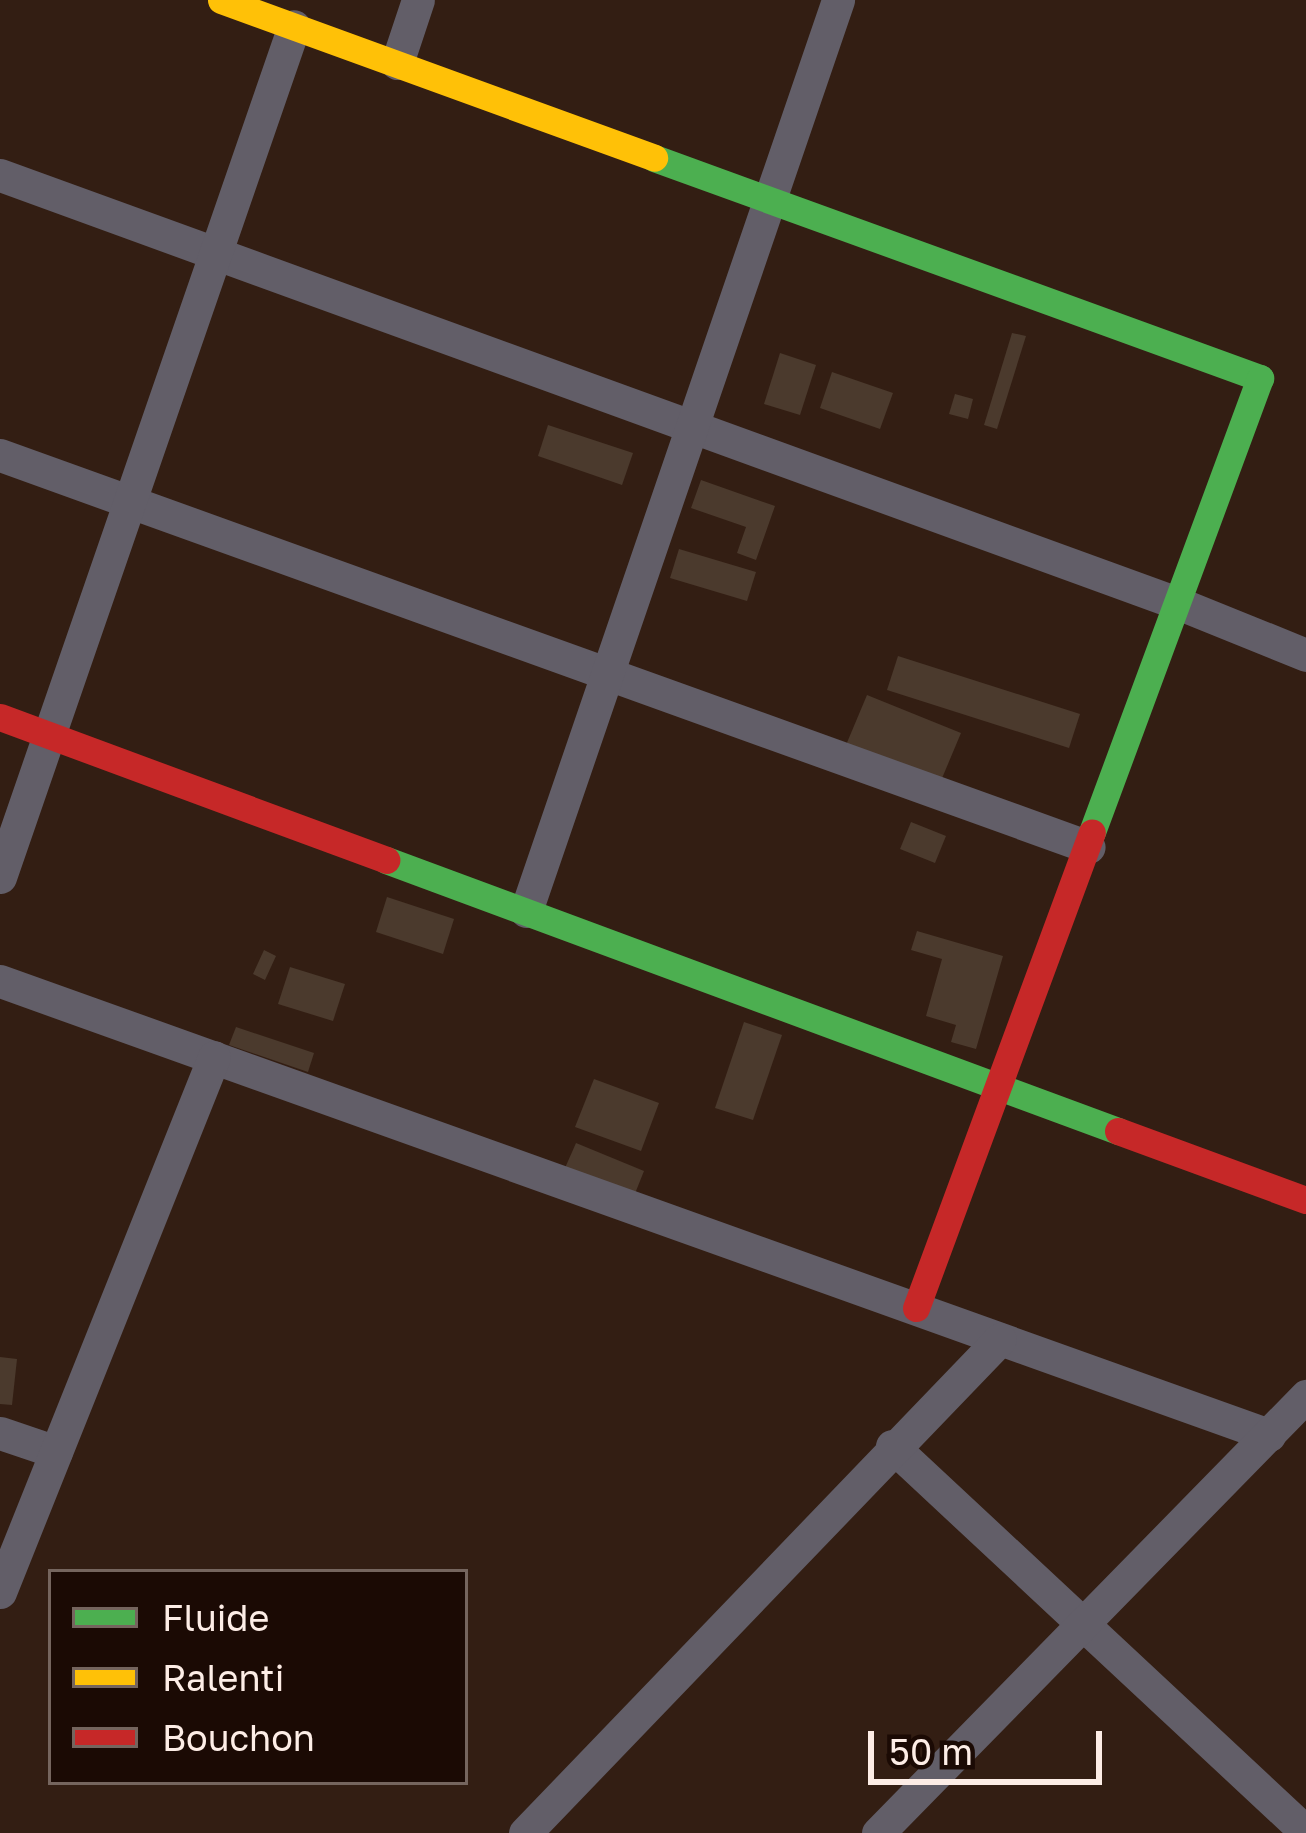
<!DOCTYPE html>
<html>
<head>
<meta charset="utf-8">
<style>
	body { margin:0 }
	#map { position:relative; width:1306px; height:1833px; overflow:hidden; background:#331e13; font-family:"Golos Text",sans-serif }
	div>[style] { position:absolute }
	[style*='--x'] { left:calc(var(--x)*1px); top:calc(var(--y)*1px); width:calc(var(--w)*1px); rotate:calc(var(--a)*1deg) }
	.building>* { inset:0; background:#4b3a2d }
	.street>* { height:33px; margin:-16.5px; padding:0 16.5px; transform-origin:16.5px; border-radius:16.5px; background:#625e68 }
	.fast>* { height:27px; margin:-13.5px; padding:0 13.5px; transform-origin:13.5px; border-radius:13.5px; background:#4caf50 }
	.slow>* { height:27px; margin:-13.5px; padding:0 13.5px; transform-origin:13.5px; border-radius:13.5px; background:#ffc107 }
	.jam>* { height:27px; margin:-13.5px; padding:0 13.5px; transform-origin:13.5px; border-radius:13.5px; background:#c62828 }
	span { translate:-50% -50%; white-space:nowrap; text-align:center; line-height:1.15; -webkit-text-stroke:9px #1b0a04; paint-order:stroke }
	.legend { position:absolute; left:48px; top:1569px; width:420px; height:216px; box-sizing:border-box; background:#1b0a04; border:3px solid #75655e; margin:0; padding:15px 21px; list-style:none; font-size:36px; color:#fdede6 }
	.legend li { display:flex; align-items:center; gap:24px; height:60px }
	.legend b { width:60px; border:3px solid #75655e }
	.scale { position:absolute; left:868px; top:1731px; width:234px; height:54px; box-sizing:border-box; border:6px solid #fdede6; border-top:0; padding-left:15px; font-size:36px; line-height:42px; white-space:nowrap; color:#fdede6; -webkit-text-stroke:9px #1b0a04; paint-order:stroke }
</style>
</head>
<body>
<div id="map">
	<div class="building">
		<div style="clip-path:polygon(1012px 333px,1026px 336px,997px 429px,984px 425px)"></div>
		<div style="clip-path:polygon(780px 353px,816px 365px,800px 415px,764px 404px)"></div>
		<div style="clip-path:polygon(832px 372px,893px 393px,880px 429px,820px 408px)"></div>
		<div style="clip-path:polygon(955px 394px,973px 399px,968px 419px,949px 414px)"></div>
		<div style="clip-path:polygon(548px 425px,633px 453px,622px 485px,538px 456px)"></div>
		<div style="clip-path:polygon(701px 480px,775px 506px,756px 560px,737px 553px,746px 527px,691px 508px)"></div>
		<div style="clip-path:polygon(679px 549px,756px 572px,747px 601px,670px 578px)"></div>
		<div style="clip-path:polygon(898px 656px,1080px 714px,1069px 748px,887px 690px)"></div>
		<div style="clip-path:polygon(867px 695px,961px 733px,940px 783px,846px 745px)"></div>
		<div style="clip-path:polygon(911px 822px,946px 836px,935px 863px,900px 849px)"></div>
		<div style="clip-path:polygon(387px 897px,454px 919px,443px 954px,376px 932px)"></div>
		<div style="clip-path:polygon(917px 931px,1003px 956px,976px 1049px,951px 1042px,956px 1025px,926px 1016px,942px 959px,911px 950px)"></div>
		<div style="clip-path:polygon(264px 950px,276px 956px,265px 980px,253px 974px)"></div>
		<div style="clip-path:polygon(290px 967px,345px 984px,333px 1021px,278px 1004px)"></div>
		<div style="clip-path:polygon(744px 1022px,782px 1035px,753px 1120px,715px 1108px)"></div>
		<div style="clip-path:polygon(236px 1027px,314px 1053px,308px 1072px,229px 1045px)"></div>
		<div style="clip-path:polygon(594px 1079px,659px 1103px,641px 1151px,575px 1127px)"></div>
		<div style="clip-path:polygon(576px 1143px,644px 1171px,634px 1196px,565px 1168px)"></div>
		<div style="clip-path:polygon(0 1357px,17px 1359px,12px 1405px,0 1404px)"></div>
	</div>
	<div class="street">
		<div style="--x:397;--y:63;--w:66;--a:-71.6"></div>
		<div style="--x:0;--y:175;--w:1256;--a:19.98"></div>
		<div style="--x:1180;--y:604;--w:136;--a:22"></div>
		<div style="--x:0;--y:455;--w:1157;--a:19.8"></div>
		<div style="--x:0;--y:877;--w:900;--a:-70.94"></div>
		<div style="--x:526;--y:911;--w:963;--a:-71.09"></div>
		<div style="--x:0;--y:981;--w:1348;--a:19.69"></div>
		<div style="--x:0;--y:1433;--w:59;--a:18.7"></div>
		<div style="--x:892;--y:1446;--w:566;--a:43"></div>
		<div style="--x:0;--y:1592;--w:576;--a:-68.2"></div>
		<div style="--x:525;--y:1833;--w:685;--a:-46.12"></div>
		<div style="--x:878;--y:1833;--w:612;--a:-45.6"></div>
	</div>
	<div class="fast">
		<div style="--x:654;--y:158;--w:645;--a:19.95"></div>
		<div style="--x:1260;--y:378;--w:484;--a:110.3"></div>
		<div style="--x:386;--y:860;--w:781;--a:20.32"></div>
	</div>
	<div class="slow">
		<div style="--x:221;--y:0;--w:461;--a:20"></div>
	</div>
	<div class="jam">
		<div style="--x:0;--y:717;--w:412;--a:20.3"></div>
		<div style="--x:1118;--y:1131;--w:200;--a:20.2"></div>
		<div style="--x:916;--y:1308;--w:507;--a:-69.71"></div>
	</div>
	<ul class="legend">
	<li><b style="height:15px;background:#4caf50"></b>Fluide</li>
	<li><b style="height:15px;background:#ffc107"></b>Ralenti</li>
	<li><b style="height:15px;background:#c62828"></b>Bouchon</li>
	</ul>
	<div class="scale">50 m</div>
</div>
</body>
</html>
